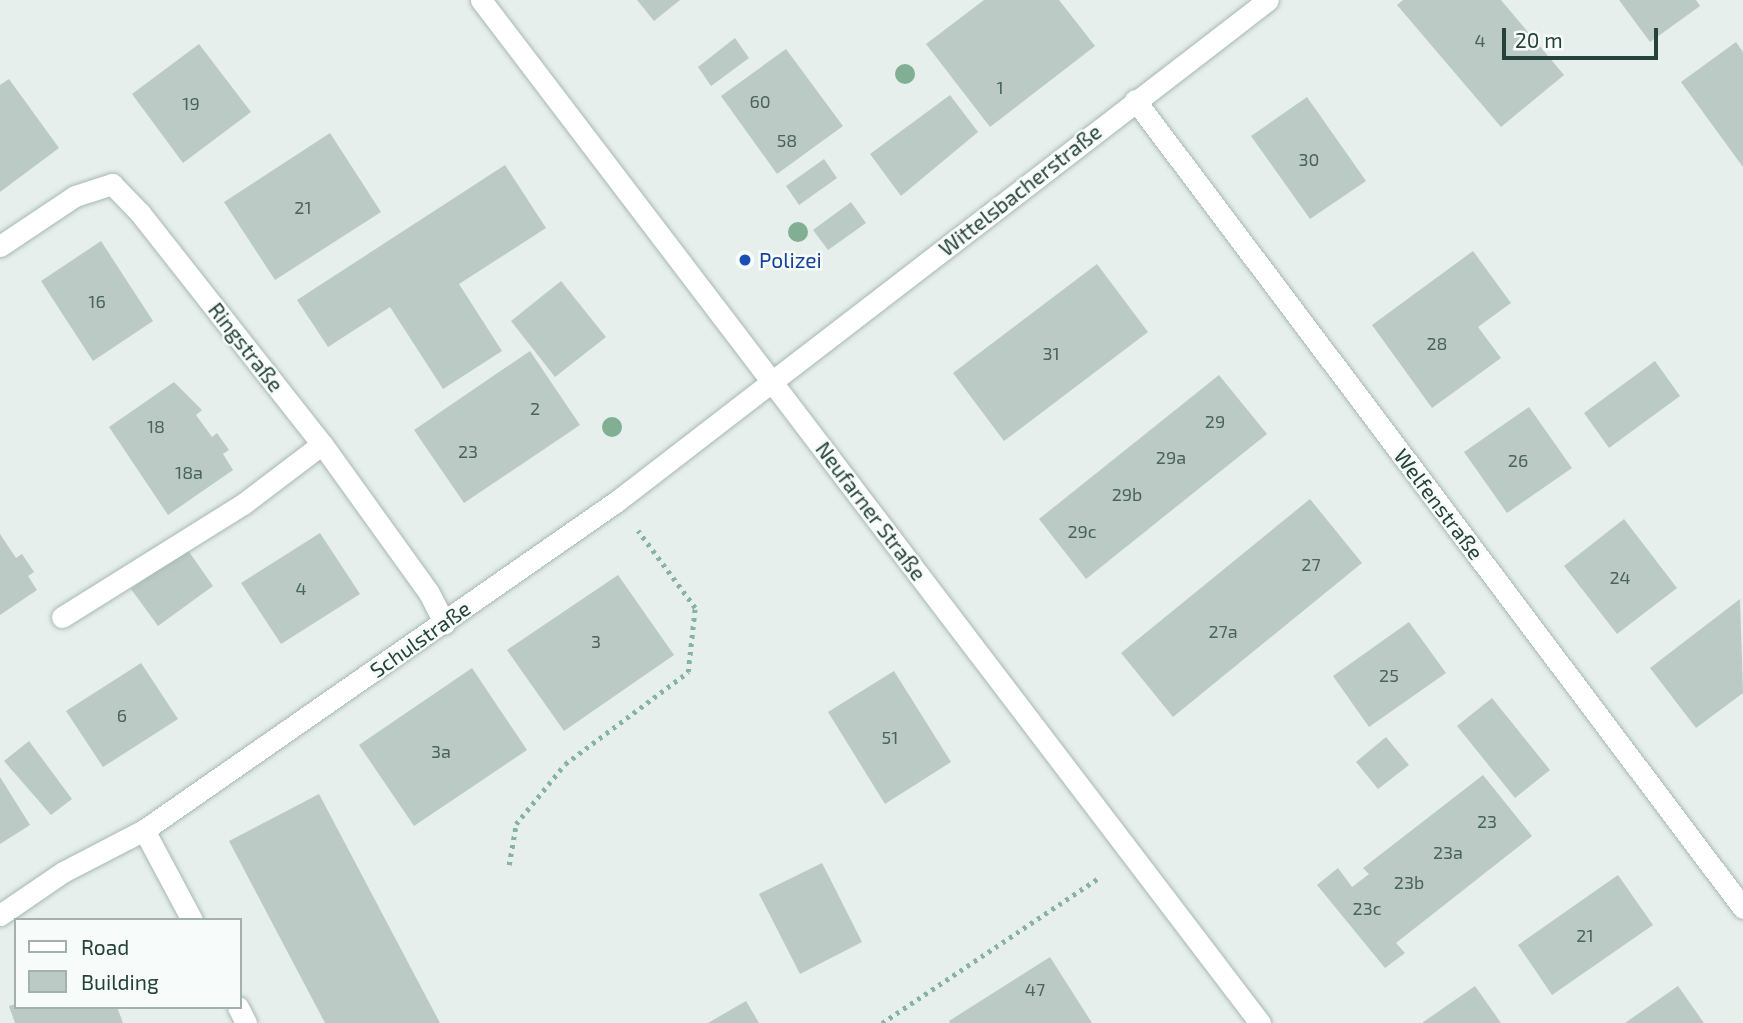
<!DOCTYPE html>
<html>
<head>
<meta charset="utf-8">
<style>
	body { margin:0 }
	#map { position:relative; width:1743px; height:1023px; overflow:hidden; background:#e6efeb; font-family:"Exo 2",sans-serif }
	div>[style] { position:absolute }
	[style*='--x'] { left:calc(var(--x)*1px); top:calc(var(--y)*1px); width:calc(var(--w)*1px); rotate:calc(var(--a)*1deg) }
	.building>* { inset:0; background:#bbcac4 }
	.path>* { height:4.5px; margin-top:-2.25px; transform-origin:0; background:repeating-linear-gradient(90deg,#86b3a5 0 3.5px,transparent 0 8.5px) }
	.roads { filter:drop-shadow(0 0 2px #a8b8b2) drop-shadow(0 0 2px #a8b8b2) }
	.service>* { height:21px; margin:-10.5px; padding:0 10.5px; transform-origin:10.5px; border-radius:10.5px; background:#fff }
	.minor>* { height:21px; margin:-10.5px; padding:0 10.5px; transform-origin:10.5px; border-radius:10.5px; background:#fff }
	.tertiary>* { height:21px; margin:-10.5px; padding:0 10.5px; transform-origin:10.5px; border-radius:10.5px; background:#fff }
	.trees>* { width:20px; height:20px; margin:-10px; border-radius:50%; background:#80af93 }
	.dots>* { width:19px; height:19px; translate:-50% -50%; box-sizing:border-box; border:4px solid #f7fbf9; border-radius:50% }
	span { translate:-50% -50%; white-space:nowrap; text-align:center; line-height:1.15; -webkit-text-stroke:5px #f7fbf9; paint-order:stroke }
	.number-label { font-size:18px; color:#4a645c }
	.number-label span { -webkit-text-stroke-width:0 }
	.street-label { font-size:21px; color:#24423a }
	.transit-label { font-size:21px; color:#164399 }
	.left { translate:0 -50%; text-align:left }
	.legend { position:absolute; left:14px; top:918px; width:228px; height:91px; box-sizing:border-box; background:#f7fbf9; border:2px solid #a3b1ad; margin:0; padding:9px 12px; list-style:none; font-size:21px; color:#24423a }
	.legend li { display:flex; align-items:center; gap:14px; height:35px }
	.legend b { width:35px; border:2px solid #a3b1ad }
	.scale { position:absolute; left:1502px; top:28px; width:156px; height:32px; box-sizing:border-box; border:4px solid #24423a; border-top:0; padding-left:9px; font-size:21px; line-height:24px; white-space:nowrap; color:#24423a; -webkit-text-stroke:5px #f7fbf9; paint-order:stroke }
</style>
</head>
<body>
<div id="map">
	<div class="building">
		<div style="clip-path:polygon(637px 0,680px 0,654px 21px)"></div>
		<div style="clip-path:polygon(984px 0,1059px 0,1095px 46px,990px 127px,926px 44px)"></div>
		<div style="clip-path:polygon(1403px 0,1501px 0,1564px 75px,1501px 127px,1397px 5px)"></div>
		<div style="clip-path:polygon(1619px 0,1696px 0,1700px 6px,1650px 42px)"></div>
		<div style="clip-path:polygon(735px 38px,749px 58px,711px 86px,698px 67px)"></div>
		<div style="clip-path:polygon(1736px 42px,1743px 52px,1743px 167px,1681px 82px)"></div>
		<div style="clip-path:polygon(199px 44px,251px 112px,183px 163px,132px 94px)"></div>
		<div style="clip-path:polygon(786px 49px,843px 126px,777px 174px,721px 96px)"></div>
		<div style="clip-path:polygon(9px 79px,59px 148px,0 192px,0 85px)"></div>
		<div style="clip-path:polygon(950px 95px,978px 132px,901px 196px,870px 154px)"></div>
		<div style="clip-path:polygon(1307px 97px,1366px 181px,1310px 219px,1251px 136px)"></div>
		<div style="clip-path:polygon(330px 133px,381px 212px,275px 280px,224px 202px)"></div>
		<div style="clip-path:polygon(824px 159px,837px 178px,799px 205px,786px 186px)"></div>
		<div style="clip-path:polygon(505px 165px,546px 228px,459px 284px,502px 351px,443px 389px,390px 307px,328px 347px,297px 300px)"></div>
		<div style="clip-path:polygon(851px 202px,866px 223px,828px 250px,813px 230px)"></div>
		<div style="clip-path:polygon(101px 241px,153px 321px,93px 361px,41px 281px)"></div>
		<div style="clip-path:polygon(1473px 251px,1511px 303px,1478px 327px,1501px 358px,1432px 408px,1372px 325px)"></div>
		<div style="clip-path:polygon(1097px 264px,1148px 332px,1004px 441px,953px 373px)"></div>
		<div style="clip-path:polygon(561px 281px,606px 337px,555px 377px,511px 321px)"></div>
		<div style="clip-path:polygon(530px 351px,580px 425px,464px 503px,414px 430px)"></div>
		<div style="clip-path:polygon(1655px 361px,1680px 396px,1609px 448px,1584px 413px)"></div>
		<div style="clip-path:polygon(1219px 375px,1267px 434px,1086px 579px,1039px 519px)"></div>
		<div style="clip-path:polygon(174px 382px,202px 410px,196px 415px,212px 437px,217px 433px,229px 450px,223px 454px,233px 470px,168px 515px,109px 427px)"></div>
		<div style="clip-path:polygon(1529px 407px,1572px 468px,1507px 513px,1464px 452px)"></div>
		<div style="clip-path:polygon(1310px 499px,1362px 563px,1173px 717px,1121px 653px)"></div>
		<div style="clip-path:polygon(1624px 519px,1677px 588px,1617px 634px,1564px 566px)"></div>
		<div style="clip-path:polygon(320px 533px,360px 594px,281px 644px,241px 583px)"></div>
		<div style="clip-path:polygon(0 534px,16px 558px,22px 554px,34px 572px,28px 576px,37px 590px,0 615px)"></div>
		<div style="clip-path:polygon(187px 549px,213px 586px,158px 626px,131px 589px)"></div>
		<div style="clip-path:polygon(618px 575px,674px 655px,564px 731px,507px 650px)"></div>
		<div style="clip-path:polygon(1740px 599px,1743px 693px,1696px 728px,1650px 668px)"></div>
		<div style="clip-path:polygon(1409px 622px,1446px 673px,1369px 727px,1333px 676px)"></div>
		<div style="clip-path:polygon(141px 663px,178px 719px,103px 767px,66px 711px)"></div>
		<div style="clip-path:polygon(472px 668px,527px 750px,414px 826px,359px 745px)"></div>
		<div style="clip-path:polygon(894px 671px,951px 762px,885px 804px,828px 712px)"></div>
		<div style="clip-path:polygon(1492px 698px,1550px 770px,1515px 798px,1457px 726px)"></div>
		<div style="clip-path:polygon(1386px 737px,1409px 765px,1378px 789px,1356px 762px)"></div>
		<div style="clip-path:polygon(29px 741px,72px 799px,51px 815px,4px 761px)"></div>
		<div style="clip-path:polygon(1483px 775px,1532px 836px,1396px 943px,1405px 953px,1385px 968px,1317px 885px,1338px 868px,1352px 887px,1369px 874px,1363px 868px)"></div>
		<div style="clip-path:polygon(0 777px,30px 825px,0 844px)"></div>
		<div style="clip-path:polygon(319px 794px,440px 1023px,325px 1023px,229px 841px)"></div>
		<div style="clip-path:polygon(822px 863px,862px 942px,800px 974px,759px 894px)"></div>
		<div style="clip-path:polygon(1618px 875px,1653px 925px,1552px 995px,1518px 945px)"></div>
		<div style="clip-path:polygon(1050px 957px,1092px 1023px,950px 1023px,949px 1021px)"></div>
		<div style="clip-path:polygon(1475px 986px,1501px 1023px,1422px 1023px)"></div>
		<div style="clip-path:polygon(1678px 986px,1704px 1023px,1625px 1023px)"></div>
		<div style="clip-path:polygon(746px 1001px,759px 1023px,708px 1023px)"></div>
		<div style="clip-path:polygon(16px 1004px,117px 1007px,123px 1023px,15px 1023px,9px 1006px)"></div>
	</div>
	<div class="path">
		<div style="--x:509;--y:865;--w:42;--a:-80.3"></div>
		<div style="--x:516;--y:824;--w:77;--a:-50.8"></div>
		<div style="--x:565;--y:764;--w:154;--a:-36.8"></div>
		<div style="--x:688;--y:672;--w:64;--a:-83.8"></div>
		<div style="--x:695;--y:608;--w:96;--a:-126.5"></div>
		<div style="--x:882;--y:1023;--w:259;--a:-33.8"></div>
	</div>
	<div class="roads">
		<div class="service">
			<div style="--x:62;--y:617;--w:213;--a:-32"></div>
			<div style="--x:243;--y:504;--w:99;--a:-37.2"></div>
		</div>
		<div class="minor">
			<div style="--x:1135;--y:100;--w:1011;--a:53.04"></div>
			<div style="--x:0;--y:246;--w:90;--a:-33.7"></div>
			<div style="--x:75;--y:196;--w:39;--a:-18"></div>
			<div style="--x:112;--y:184;--w:40;--a:46"></div>
			<div style="--x:140;--y:213;--w:294;--a:51.8"></div>
			<div style="--x:322;--y:444;--w:183;--a:54.3"></div>
			<div style="--x:429;--y:593;--w:34;--a:63"></div>
			<div style="--x:0;--y:915;--w:76;--a:-34.3"></div>
			<div style="--x:63;--y:872;--w:91;--a:-27.4"></div>
			<div style="--x:192;--y:920;--w:102;--a:-118.1"></div>
			<div style="--x:144;--y:830;--w:576;--a:-34.82"></div>
			<div style="--x:617;--y:501;--w:821;--a:-37.58"></div>
			<div style="--x:238;--y:1007;--w:18;--a:63"></div>
		</div>
		<div class="tertiary">
			<div style="--x:481;--y:0;--w:1286;--a:52.71"></div>
		</div>
	</div>
	<div class="trees">
		<div style="left:905px;top:74px"></div>
		<div style="left:798px;top:232px"></div>
		<div style="left:612px;top:427px"></div>
	</div>
	<div class="dots">
		<div style="left:745px;top:260px;background:#1a4fb4"></div>
	</div>
	<div class="number-label">
		<span style="left:1480px;top:40px">4</span>
		<span style="left:1000px;top:87px">1</span>
		<span style="left:760px;top:101px">60</span>
		<span style="left:191px;top:103px">19</span>
		<span style="left:787px;top:140px">58</span>
		<span style="left:1309px;top:159px">30</span>
		<span style="left:303px;top:207px">21</span>
		<span style="left:97px;top:301px">16</span>
		<span style="left:1437px;top:343px">28</span>
		<span style="left:1051px;top:353px">31</span>
		<span style="left:535px;top:408px">2</span>
		<span style="left:1215px;top:421px">29</span>
		<span style="left:156px;top:426px">18</span>
		<span style="left:468px;top:451px">23</span>
		<span style="left:1171px;top:457px">29a</span>
		<span style="left:1518px;top:460px">26</span>
		<span style="left:189px;top:472px">18a</span>
		<span style="left:1127px;top:494px">29b</span>
		<span style="left:1082px;top:531px">29c</span>
		<span style="left:1311px;top:564px">27</span>
		<span style="left:1620px;top:577px">24</span>
		<span style="left:301px;top:588px">4</span>
		<span style="left:1223px;top:631px">27a</span>
		<span style="left:596px;top:641px">3</span>
		<span style="left:1389px;top:675px">25</span>
		<span style="left:122px;top:715px">6</span>
		<span style="left:890px;top:737px">51</span>
		<span style="left:441px;top:751px">3a</span>
		<span style="left:1487px;top:821px">23</span>
		<span style="left:1448px;top:852px">23a</span>
		<span style="left:1409px;top:882px">23b</span>
		<span style="left:1367px;top:908px">23c</span>
		<span style="left:1585px;top:935px">21</span>
		<span style="left:1035px;top:989px">47</span>
	</div>
	<div class="street-label">
		<span style="left:1020px;top:190px;rotate:-38deg">Wittelsbacherstraße</span>
		<span style="left:246px;top:347px;rotate:52deg">Ringstraße</span>
		<span style="left:1439px;top:504px;rotate:53deg">Welfenstraße</span>
		<span style="left:871px;top:511px;rotate:53deg">Neufarner Straße</span>
		<span style="left:420px;top:639px;rotate:-35deg">Schulstraße</span>
	</div>
	<div class="transit-label">
		<span class="left" style="left:759px;top:260px">Polizei</span>
	</div>
	<ul class="legend">
	<li><b style="height:9px;background:#fff"></b>Road</li>
	<li><b style="height:19px;background:#bbcac4"></b>Building</li>
	</ul>
	<div class="scale">20 m</div>
</div>
</body>
</html>
